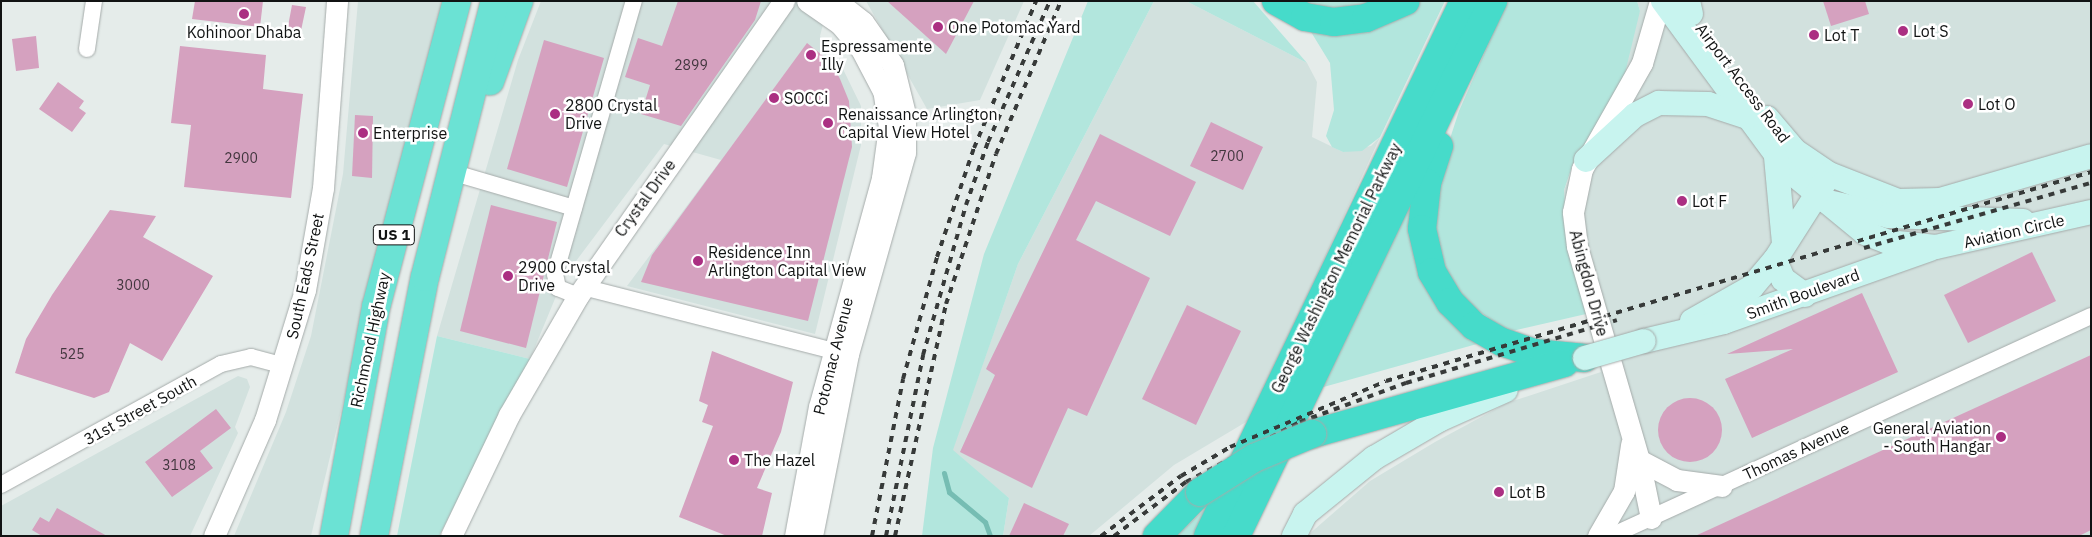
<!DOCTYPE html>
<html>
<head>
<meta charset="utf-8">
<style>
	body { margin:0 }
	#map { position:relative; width:2092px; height:537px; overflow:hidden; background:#e5ecea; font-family:"IBM Plex Sans",sans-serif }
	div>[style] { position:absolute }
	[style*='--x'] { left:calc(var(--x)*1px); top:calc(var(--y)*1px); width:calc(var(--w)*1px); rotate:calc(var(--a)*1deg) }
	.built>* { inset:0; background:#d2e1de }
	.green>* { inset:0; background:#b2e6dd }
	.stream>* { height:5px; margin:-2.5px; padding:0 2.5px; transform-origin:2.5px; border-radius:2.5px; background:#76bdb3 }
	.building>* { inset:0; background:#d5a1bf }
	.round { border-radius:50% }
	.roads { filter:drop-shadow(0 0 1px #a5abaa) drop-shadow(0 0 1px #a5abaa) }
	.minor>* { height:16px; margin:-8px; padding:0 8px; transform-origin:8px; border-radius:8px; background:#fff }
	.tertiary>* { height:21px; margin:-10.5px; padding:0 10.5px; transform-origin:10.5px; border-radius:10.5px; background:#fff }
	.secondary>* { height:24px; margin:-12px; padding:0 12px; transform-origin:12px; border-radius:12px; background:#c8f4ef }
	.trunk>* { height:28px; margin:-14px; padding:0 14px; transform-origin:14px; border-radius:14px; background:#6be2d4 }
	.motorway>* { height:28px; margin:-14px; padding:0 14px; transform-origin:14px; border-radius:14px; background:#46dbca }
	.rail>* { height:4px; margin-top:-2px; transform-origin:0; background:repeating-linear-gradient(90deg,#373a39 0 6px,transparent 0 12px) }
	.bridges { filter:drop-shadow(0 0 1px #a5abaa) drop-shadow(0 0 1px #a5abaa) }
	.secondary-bridge>* { height:24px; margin:-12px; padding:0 12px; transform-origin:12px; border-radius:12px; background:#c8f4ef }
	.motorway-bridge>* { height:28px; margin:-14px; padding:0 14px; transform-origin:14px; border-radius:14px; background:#46dbca }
	.dots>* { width:14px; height:14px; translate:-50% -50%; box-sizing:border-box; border:2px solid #fff; border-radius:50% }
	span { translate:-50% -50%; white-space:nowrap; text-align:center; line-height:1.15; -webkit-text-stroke:5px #fff; paint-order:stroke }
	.number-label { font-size:14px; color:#42363e }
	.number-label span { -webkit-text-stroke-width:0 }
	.shield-label span { padding:1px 4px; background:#fff; border:1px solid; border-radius:4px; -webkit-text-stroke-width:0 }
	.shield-label { font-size:15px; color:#111313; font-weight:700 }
	.poi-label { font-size:16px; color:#111313 }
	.left { translate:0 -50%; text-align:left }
	.right { translate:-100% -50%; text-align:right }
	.street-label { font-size:16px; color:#111313 }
	.frame { position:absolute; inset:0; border:2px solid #111313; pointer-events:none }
</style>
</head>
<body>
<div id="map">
	<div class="built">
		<div style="clip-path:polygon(358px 1px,447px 1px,396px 182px,311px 536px,234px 536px,286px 412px,311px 336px,343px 174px)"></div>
		<div style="clip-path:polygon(541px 1px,835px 1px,826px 13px,820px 36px,840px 63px,861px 106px,861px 145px,815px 334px,627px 286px,721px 160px,664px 144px,564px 277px,530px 359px,437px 336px,518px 60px)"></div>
		<div style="clip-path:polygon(866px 1px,1024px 1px,980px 100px,927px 109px)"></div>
		<div style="clip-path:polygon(1154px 1px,1186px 1px,1307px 63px,1317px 82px,1312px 137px,1343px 152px,1371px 146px,1380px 137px,1251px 419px,1174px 465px,1089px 536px,1003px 536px,1009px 498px,952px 451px,1018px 264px)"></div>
		<div style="clip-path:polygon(1637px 1px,2091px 1px,2091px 536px,1307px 536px,1370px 481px,1435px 442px,1507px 403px,1601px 372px,1567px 235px,1564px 190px,1640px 11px)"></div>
		<div style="clip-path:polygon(238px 376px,247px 379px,250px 387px,235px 427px,238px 433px,190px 536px,1px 536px,1px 506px)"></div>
	</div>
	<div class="green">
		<div style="clip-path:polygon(1088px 1px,1154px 1px,1018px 264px,953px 450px,1009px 498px,1003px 536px,922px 536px,933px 448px,984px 254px)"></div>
		<div style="clip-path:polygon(1186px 1px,1253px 1px,1307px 63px)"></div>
		<div style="clip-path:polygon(1294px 1px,1387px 1px,1370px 11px,1305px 9px)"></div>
		<div style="clip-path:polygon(1418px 1px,1445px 1px,1380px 137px,1362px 151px,1343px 152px,1332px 147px,1326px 136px,1334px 110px,1330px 63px,1308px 27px)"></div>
		<div style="clip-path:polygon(1507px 1px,1637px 1px,1640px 11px,1624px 77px,1573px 164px,1564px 190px,1567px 235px,1586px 314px,1508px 332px,1458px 296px,1438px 256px,1432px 194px,1459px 111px)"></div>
		<div style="clip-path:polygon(1429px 154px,1416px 215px,1484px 342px,1320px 388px)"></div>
		<div style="clip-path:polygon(437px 336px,530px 359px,439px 536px,397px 536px)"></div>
		<div style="clip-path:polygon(1215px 500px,1199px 536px,1176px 536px)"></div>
	</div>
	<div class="stream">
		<div style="--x:944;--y:473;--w:20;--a:75"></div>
		<div style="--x:949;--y:492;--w:47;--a:39.8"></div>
		<div style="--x:985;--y:522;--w:15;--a:70"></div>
	</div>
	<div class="building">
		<div style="clip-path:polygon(195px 1px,263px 1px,260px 27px,192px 19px)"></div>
		<div style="clip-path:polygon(678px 1px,761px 1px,755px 20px,681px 126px,641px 114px,650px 85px,625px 77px,638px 38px,662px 46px)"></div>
		<div style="clip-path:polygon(887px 1px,974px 1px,946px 54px)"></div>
		<div style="clip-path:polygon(1823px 1px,1865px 1px,1869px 14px,1831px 26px)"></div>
		<div style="clip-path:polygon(292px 5px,306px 7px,299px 40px,286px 37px)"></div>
		<div style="clip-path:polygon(36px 36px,39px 68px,16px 71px,12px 39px)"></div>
		<div style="clip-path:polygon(544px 40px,604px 58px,567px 187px,507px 169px)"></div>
		<div style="clip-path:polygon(807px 43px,831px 62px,840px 79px,849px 101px,852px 147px,808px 321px,641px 282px,652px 255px)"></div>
		<div style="clip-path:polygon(180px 46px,266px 55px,263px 89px,303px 94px,291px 198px,184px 187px,191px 125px,171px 123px)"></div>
		<div style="clip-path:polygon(58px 82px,84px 101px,79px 108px,86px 113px,72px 132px,39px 109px)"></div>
		<div style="clip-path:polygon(355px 115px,373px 116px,372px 178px,352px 176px)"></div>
		<div style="clip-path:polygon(1211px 122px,1263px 147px,1243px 190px,1190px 166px)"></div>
		<div style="clip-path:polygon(1100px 134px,1196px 182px,1170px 236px,1096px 201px,1076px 240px,1150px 278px,1087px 416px,1068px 408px,1032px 488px,960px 452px,995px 375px,986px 369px)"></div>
		<div style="clip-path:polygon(491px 205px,557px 222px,526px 348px,460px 331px)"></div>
		<div style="clip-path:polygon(110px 210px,156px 216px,143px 237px,213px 276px,162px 361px,130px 343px,109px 392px,94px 398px,15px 373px,26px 339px,52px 295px)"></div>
		<div style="clip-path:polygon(2032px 252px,2056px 301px,1968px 343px,1944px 295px)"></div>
		<div style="clip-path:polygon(1862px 293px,1898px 372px,1752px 438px,1725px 379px,1793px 349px,1727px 354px)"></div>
		<div style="clip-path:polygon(1187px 305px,1241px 331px,1196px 425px,1142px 399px)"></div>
		<div style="clip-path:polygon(712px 351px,793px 382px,781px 432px,757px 488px,772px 493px,762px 536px,727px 536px,679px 517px,713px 426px,702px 422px,708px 405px,699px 401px)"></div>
		<div style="clip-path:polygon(2091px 355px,2091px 530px,2079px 536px,1695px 536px)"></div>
		<div class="round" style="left:1658px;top:398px;width:64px;height:64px"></div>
		<div style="clip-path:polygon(216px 409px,231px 428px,200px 451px,213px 468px,172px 497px,145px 462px)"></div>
		<div style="clip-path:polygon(1024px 503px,1069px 524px,1063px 536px,1009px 536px)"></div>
		<div style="clip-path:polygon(57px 508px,107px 536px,42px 536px,32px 530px,40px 517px,49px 522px)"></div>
	</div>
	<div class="roads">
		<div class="minor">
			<div style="--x:87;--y:49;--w:49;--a:-81.7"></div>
			<div style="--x:451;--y:172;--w:128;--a:16.3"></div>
			<div style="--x:583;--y:287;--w:270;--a:14.3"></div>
			<div style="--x:578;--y:296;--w:22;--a:-158"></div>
			<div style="--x:558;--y:288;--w:14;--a:-102"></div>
			<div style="--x:555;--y:274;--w:284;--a:-73.9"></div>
			<div style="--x:1;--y:485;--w:251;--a:-28.8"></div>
			<div style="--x:221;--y:364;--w:31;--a:-13"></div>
			<div style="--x:251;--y:357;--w:34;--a:15"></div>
			<div style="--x:1611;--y:536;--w:528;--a:-24.62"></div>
		</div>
		<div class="tertiary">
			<div style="--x:1639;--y:460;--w:43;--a:27.8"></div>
			<div style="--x:1677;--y:480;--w:45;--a:7.6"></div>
			<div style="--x:1651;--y:518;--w:59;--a:-101.7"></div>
			<div style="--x:1639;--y:460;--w:223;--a:-106.2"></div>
			<div style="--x:1577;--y:246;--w:34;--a:-97"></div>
			<div style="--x:1573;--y:212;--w:44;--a:-78.2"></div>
			<div style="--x:1582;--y:169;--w:122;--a:-60.5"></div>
			<div style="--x:1642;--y:63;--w:65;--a:-73.8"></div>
			<div style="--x:214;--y:536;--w:127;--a:-66.3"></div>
			<div style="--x:265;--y:420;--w:136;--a:-72.9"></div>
			<div style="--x:305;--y:290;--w:104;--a:-80"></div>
			<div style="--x:323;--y:188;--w:188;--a:-85.7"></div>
			<div style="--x:451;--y:536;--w:134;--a:-64.4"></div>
			<div style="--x:509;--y:415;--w:138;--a:-59.9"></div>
			<div style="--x:578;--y:296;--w:360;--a:-55.1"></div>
			<div style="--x:795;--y:536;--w:131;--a:-79.5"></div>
			<div style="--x:819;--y:407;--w:238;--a:-74.6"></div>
			<div style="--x:882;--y:178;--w:51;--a:-82.2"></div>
			<div style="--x:889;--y:127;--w:36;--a:-99"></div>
			<div style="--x:883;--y:91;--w:47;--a:-117.6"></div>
			<div style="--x:861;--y:49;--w:33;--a:-130"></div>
			<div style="--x:840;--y:24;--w:40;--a:-145.1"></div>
			<div style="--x:812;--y:536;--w:186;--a:-78.8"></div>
			<div style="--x:848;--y:354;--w:210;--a:-74.2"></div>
			<div style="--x:905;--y:152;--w:38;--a:-90"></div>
			<div style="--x:905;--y:114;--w:50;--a:-103.8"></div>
			<div style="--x:893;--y:65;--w:52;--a:-124.9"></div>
			<div style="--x:863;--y:22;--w:34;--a:-142"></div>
			<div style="--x:1598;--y:536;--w:52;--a:-60"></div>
			<div style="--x:1624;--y:491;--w:47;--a:-81.3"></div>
		</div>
		<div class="secondary">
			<div style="--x:1663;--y:1;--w:207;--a:53.6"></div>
			<div style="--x:1786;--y:168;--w:102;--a:39.4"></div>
			<div style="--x:1865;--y:233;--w:25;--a:21"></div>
			<div style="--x:1888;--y:242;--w:48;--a:5.9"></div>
			<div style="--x:1936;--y:247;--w:159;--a:-12.7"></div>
			<div style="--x:1688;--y:1;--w:13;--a:77"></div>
			<div style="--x:1767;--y:118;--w:43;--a:49.7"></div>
			<div style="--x:1795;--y:151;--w:41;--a:34.1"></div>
			<div style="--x:1829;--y:174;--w:74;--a:21.4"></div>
			<div style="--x:1898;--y:201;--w:42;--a:-1.4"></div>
			<div style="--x:1940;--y:200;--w:157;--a:-16.2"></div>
			<div style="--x:1776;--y:157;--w:86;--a:84.7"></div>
			<div style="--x:1586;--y:160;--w:67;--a:-42.6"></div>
			<div style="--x:1635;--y:115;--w:27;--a:-27"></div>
			<div style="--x:1659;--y:103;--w:49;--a:1.2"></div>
			<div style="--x:1708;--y:104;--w:41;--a:18.4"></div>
			<div style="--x:1828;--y:202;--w:63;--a:12.9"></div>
			<div style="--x:1889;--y:216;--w:134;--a:2.1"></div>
			<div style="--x:1775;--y:260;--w:21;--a:67"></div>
			<div style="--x:1783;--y:279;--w:27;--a:36"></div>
			<div style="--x:1692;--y:321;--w:69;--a:-29.5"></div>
			<div style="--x:1752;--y:287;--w:35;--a:-50"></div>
			<div style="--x:1775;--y:260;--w:91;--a:-57.5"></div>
			<div style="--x:1644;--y:341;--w:82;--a:-13.4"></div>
			<div style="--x:1724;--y:322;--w:219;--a:-19.5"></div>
			<div style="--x:1294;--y:536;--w:25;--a:-63"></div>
			<div style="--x:1305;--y:514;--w:89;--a:-39.1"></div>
			<div style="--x:1374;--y:458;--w:75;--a:-30.3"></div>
			<div style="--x:1439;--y:420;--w:73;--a:-24.1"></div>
		</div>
		<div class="trunk">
			<div style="--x:490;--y:81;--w:85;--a:-70.1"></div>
			<div style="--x:334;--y:536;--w:233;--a:-79.6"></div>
			<div style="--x:376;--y:307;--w:317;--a:-75.2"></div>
			<div style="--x:374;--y:536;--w:264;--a:-78.9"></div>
			<div style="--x:425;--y:277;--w:285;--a:-75.8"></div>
		</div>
		<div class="motorway">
			<div style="--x:1276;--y:1;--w:33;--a:29"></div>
			<div style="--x:1305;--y:17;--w:29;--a:10"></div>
			<div style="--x:1334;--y:22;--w:32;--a:-7"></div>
			<div style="--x:1366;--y:18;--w:43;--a:-23"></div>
			<div style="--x:1439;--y:146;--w:39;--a:108"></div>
			<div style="--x:1427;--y:183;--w:46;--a:96.2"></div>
			<div style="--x:1422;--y:229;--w:44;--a:76.9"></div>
			<div style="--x:1432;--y:272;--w:35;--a:59"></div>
			<div style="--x:1450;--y:302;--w:34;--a:45"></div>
			<div style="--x:1474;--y:326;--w:32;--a:30"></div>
			<div style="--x:1502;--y:342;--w:34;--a:19"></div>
			<div style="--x:1534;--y:353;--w:51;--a:5.6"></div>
			<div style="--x:1312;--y:434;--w:262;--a:-15.7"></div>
			<div style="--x:1157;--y:536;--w:62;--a:-45.7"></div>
			<div style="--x:1208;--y:536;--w:593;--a:-64.43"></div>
			<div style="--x:1236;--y:536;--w:594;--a:-64.34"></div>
		</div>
	</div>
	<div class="rail">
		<div style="--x:1864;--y:248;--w:236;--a:-16"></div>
		<div style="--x:872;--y:536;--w:160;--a:-78.8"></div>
		<div style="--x:903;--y:379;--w:127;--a:-74.4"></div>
		<div style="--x:937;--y:257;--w:115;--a:-71.3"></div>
		<div style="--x:974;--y:148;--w:160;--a:-67.1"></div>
		<div style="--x:886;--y:536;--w:185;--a:-78.4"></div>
		<div style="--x:923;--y:355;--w:156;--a:-74"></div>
		<div style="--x:966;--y:205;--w:67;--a:-70.8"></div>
		<div style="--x:988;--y:142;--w:154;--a:-66.3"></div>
		<div style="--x:895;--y:536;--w:238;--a:-77.6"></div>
		<div style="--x:946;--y:304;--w:158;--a:-71.6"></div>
		<div style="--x:996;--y:154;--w:166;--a:-67"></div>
		<div style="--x:1101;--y:536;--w:100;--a:-36.9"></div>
		<div style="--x:1181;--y:476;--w:57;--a:-30.6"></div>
		<div style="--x:1230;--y:447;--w:169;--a:-22.9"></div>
		<div style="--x:1386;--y:381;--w:735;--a:-16.51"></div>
		<div style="--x:1114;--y:536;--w:90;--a:-36.9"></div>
		<div style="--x:1186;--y:482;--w:129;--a:-27.8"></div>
		<div style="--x:1300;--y:422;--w:113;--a:-20.2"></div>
		<div style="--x:1406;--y:383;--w:220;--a:-16.6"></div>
	</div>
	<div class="bridges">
		<div class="secondary-bridge">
			<div style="--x:1585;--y:358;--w:61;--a:-16.1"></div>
		</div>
		<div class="motorway-bridge">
			<div style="--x:1200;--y:492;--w:64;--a:-32.2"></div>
			<div style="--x:1254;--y:458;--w:63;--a:-22.5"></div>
		</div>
	</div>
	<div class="dots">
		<div style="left:244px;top:14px;background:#ab2f82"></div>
		<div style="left:938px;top:27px;background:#ab2f82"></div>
		<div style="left:1903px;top:31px;background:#ab2f82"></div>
		<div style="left:1814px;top:35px;background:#ab2f82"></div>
		<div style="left:811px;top:55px;background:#ab2f82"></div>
		<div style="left:774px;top:98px;background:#ab2f82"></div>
		<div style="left:1968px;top:104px;background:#ab2f82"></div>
		<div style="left:555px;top:114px;background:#ab2f82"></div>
		<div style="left:828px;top:123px;background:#ab2f82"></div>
		<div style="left:363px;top:133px;background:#ab2f82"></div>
		<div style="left:1682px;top:201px;background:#ab2f82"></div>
		<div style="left:698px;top:261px;background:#ab2f82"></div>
		<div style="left:508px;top:276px;background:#ab2f82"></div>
		<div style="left:2001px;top:437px;background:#ab2f82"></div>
		<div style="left:734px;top:460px;background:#ab2f82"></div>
		<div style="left:1499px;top:492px;background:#ab2f82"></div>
	</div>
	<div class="number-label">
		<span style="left:691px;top:65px">2899</span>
		<span style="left:1227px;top:156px">2700</span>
		<span style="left:241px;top:158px">2900</span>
		<span style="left:133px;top:285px">3000</span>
		<span style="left:72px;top:354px">525</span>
		<span style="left:179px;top:465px">3108</span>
	</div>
	<div class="shield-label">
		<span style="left:394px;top:235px">US 1</span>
	</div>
	<div class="poi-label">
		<span class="left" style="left:948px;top:27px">One Potomac Yard</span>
		<span class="left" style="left:1913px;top:31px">Lot S</span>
		<span style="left:244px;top:32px">Kohinoor Dhaba</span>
		<span class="left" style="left:1824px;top:35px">Lot T</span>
		<span class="left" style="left:821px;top:55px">Espressamente<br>Illy</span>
		<span class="left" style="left:784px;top:98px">SOCCi</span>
		<span class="left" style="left:1978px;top:104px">Lot O</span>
		<span class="left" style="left:565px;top:114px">2800 Crystal<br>Drive</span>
		<span class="left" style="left:838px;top:123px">Renaissance Arlington<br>Capital View Hotel</span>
		<span class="left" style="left:373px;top:133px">Enterprise</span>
		<span class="left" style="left:1692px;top:201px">Lot F</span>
		<span class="left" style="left:708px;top:261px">Residence Inn<br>Arlington Capital View</span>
		<span class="left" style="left:518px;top:276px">2900 Crystal<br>Drive</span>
		<span class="right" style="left:1991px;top:437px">General Aviation<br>- South Hangar</span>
		<span class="left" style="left:744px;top:460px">The Hazel</span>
		<span class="left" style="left:1509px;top:492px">Lot B</span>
	</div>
	<div class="street-label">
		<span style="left:1743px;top:83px;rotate:53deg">Airport Access Road</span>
		<span style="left:645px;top:198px;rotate:-54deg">Crystal Drive</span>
		<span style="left:2014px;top:231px;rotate:-13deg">Aviation Circle</span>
		<span style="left:1336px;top:268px;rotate:-64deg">George Washington Memorial Parkway</span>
		<span style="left:305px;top:276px;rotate:-78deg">South Eads Street</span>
		<span style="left:1589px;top:283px;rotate:75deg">Abingdon Drive</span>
		<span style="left:1803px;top:294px;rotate:-20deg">Smith Boulevard</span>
		<span style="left:370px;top:340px;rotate:-78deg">Richmond Highway</span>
		<span style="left:833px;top:356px;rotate:-76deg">Potomac Avenue</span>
		<span style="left:140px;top:410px;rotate:-29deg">31st Street South</span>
		<span style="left:1796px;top:451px;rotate:-25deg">Thomas Avenue</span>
	</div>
	<div class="frame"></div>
</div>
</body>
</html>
